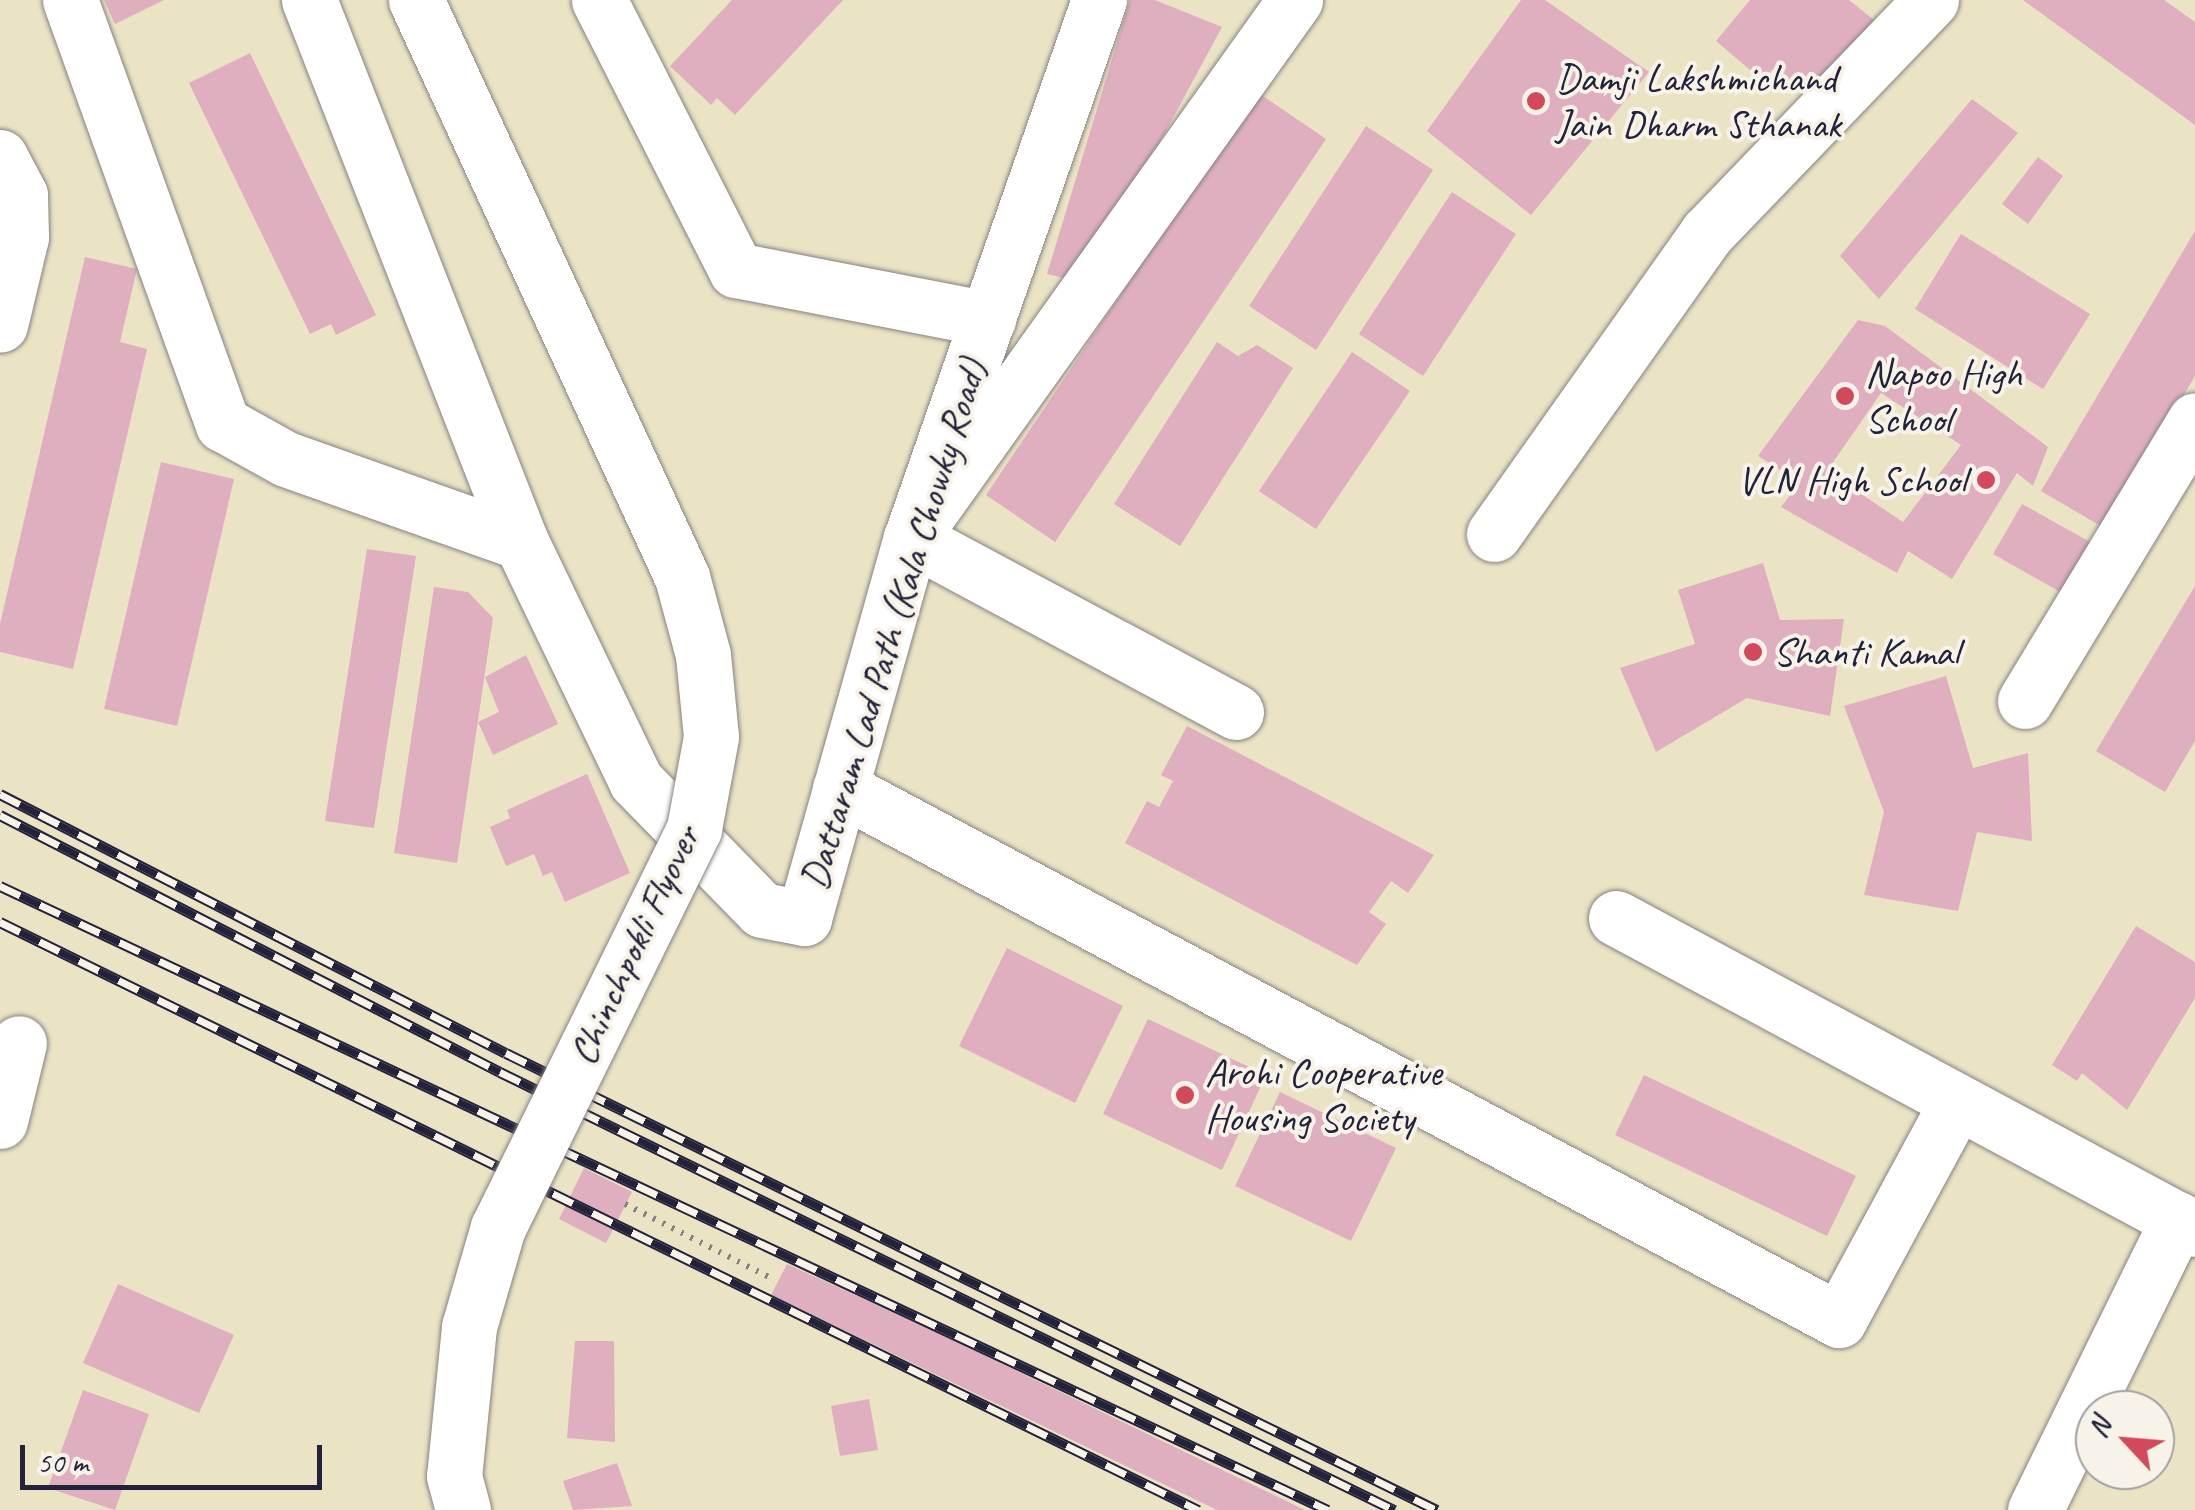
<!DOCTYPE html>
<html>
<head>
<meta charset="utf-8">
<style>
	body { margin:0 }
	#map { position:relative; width:2195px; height:1510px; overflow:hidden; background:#eae3c4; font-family:Caveat,sans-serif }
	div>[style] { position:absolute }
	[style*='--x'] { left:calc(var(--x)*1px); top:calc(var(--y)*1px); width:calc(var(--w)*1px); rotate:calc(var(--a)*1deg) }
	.building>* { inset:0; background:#dfafc0 }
	.path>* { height:6px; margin-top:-3px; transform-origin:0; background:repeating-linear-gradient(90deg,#868280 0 2.5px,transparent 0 10.5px) }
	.roads { filter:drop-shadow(0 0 2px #868280) drop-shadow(0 0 2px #868280) }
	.minor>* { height:55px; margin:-27.5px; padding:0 27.5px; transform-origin:27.5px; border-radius:27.5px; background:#fff }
	.rail>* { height:11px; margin-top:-5.5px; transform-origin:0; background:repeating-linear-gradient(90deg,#f7f3e8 0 22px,#22223b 0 44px); box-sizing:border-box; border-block:2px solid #22223b }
	.bridges { filter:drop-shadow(0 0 2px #868280) drop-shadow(0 0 2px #868280) }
	.major-bridge>* { height:55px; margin:-27.5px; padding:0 27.5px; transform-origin:27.5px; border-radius:27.5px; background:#fff }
	.dots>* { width:28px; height:28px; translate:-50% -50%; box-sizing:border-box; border:5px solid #f7f3e8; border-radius:50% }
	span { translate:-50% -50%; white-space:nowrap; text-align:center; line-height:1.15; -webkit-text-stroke:8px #f7f3e8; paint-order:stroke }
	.poi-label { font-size:40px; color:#22223b }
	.left { translate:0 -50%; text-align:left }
	.right { translate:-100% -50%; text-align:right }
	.street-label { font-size:40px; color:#22223b }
	.north { position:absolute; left:2075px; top:1390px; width:100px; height:100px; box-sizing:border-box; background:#f7f3e8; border:2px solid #a29fa3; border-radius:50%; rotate:296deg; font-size:28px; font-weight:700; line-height:40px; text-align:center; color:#22223b }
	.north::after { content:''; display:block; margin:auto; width:35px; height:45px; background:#d1495b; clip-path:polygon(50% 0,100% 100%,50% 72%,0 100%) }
	.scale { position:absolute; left:20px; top:1445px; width:302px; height:45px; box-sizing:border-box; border:5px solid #22223b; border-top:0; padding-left:12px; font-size:30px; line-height:35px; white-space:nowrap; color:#22223b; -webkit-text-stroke:8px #f7f3e8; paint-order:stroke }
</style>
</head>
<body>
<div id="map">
	<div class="building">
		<div style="clip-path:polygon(104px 0,164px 0,115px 24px)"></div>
		<div style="clip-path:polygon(732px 0,843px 0,735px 115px,717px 98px,711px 105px,670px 66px)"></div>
		<div style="clip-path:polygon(1130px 0,1155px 0,1222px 27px,1084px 283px,1047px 274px)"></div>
		<div style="clip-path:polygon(1521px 0,1545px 0,1649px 72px,1531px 215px,1427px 131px)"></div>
		<div style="clip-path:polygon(1750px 0,1849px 0,1879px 24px,1815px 102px,1773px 69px,1763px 81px,1716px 41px)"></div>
		<div style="clip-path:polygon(2023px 0,2164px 0,2195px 22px,2195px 125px)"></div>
		<div style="clip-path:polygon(250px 53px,376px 315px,336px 335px,331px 324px,310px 334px,189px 83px)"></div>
		<div style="clip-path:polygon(1257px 92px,1326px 139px,1055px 542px,986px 495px)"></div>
		<div style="clip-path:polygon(1972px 99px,2018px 133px,1879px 299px,1840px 256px)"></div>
		<div style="clip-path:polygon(1366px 126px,1433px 170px,1316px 350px,1249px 306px)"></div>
		<div style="clip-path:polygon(2038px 157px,2063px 176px,2028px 224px,2002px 204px)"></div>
		<div style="clip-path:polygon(1452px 192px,1516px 234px,1423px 376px,1359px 334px)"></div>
		<div style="clip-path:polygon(2195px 231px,2195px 376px,2104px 528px,2041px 491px)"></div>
		<div style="clip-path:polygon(1961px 234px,2090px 314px,2043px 389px,1915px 309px)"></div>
		<div style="clip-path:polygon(85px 257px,137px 269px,120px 342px,147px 349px,73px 669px,0 652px,0 624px)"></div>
		<div style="clip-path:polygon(evenodd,1858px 320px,1885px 326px,2048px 447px,2033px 486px,2017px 473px,1952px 579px,1908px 551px,1897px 573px,1781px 507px,1800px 482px,1758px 456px,1858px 320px,1881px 393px,1961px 445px,1903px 522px,1827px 471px,1881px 393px)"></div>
		<div style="clip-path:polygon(1217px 342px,1238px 356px,1257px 345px,1293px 368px,1180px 546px,1114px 504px)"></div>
		<div style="clip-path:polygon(1352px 352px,1410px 391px,1316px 529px,1259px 491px)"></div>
		<div style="clip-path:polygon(161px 462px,234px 479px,177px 726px,104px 709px)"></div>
		<div style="clip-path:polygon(2022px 504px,2099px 547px,2071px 598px,1993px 554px)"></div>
		<div style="clip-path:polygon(367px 549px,416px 556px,374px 828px,325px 821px)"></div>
		<div style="clip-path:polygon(1763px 563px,1780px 620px,1844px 619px,1830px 716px,1747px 698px,1656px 752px,1620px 668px,1695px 644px,1678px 590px)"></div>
		<div style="clip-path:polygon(2195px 586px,2195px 741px,2165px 792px,2096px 751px)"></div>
		<div style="clip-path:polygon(434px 587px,468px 592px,493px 618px,457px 863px,394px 853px)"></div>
		<div style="clip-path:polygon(526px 655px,558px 724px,493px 755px,478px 722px,499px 712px,485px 677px)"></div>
		<div style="clip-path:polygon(1946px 676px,1973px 768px,2028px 753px,2032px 841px,1977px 832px,1958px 911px,1864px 895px,1884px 812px,1844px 706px)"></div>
		<div style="clip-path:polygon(1187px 726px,1434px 855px,1408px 893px,1391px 881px,1369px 912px,1386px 924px,1357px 965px,1125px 843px,1147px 801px,1159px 807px,1173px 781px,1161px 775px)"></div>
		<div style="clip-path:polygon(587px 774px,630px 873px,565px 902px,552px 872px,543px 876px,534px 854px,506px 866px,490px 827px,510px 818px,507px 810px)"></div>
		<div style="clip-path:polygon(2136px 926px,2195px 962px,2195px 998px,2127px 1110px,2082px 1073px,2077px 1081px,2052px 1065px)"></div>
		<div style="clip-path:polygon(1007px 948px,1123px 1006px,1075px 1103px,959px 1046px)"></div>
		<div style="clip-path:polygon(1148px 1019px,1266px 1075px,1222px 1170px,1103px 1114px)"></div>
		<div style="clip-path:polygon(1644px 1075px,1856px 1176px,1827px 1236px,1615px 1135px)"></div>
		<div style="clip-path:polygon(1280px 1092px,1396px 1148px,1351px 1241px,1235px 1186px)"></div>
		<div style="clip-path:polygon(584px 1168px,632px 1192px,606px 1243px,559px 1219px)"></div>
		<div style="clip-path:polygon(787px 1264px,932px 1330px,1305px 1510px,1217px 1510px,771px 1295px)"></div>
		<div style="clip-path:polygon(118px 1284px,234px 1335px,199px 1413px,83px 1363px)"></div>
		<div style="clip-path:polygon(575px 1341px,614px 1341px,615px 1442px,567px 1438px)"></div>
		<div style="clip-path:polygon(83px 1390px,149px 1414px,115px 1510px,48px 1488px)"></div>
		<div style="clip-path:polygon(869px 1399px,878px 1450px,840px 1456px,831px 1406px)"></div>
		<div style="clip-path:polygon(617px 1463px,632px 1506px,573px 1510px,563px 1481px)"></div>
	</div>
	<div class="path">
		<div style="--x:625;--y:1204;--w:164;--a:26.9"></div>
	</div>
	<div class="roads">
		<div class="minor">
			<div style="--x:70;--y:0;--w:451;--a:70.2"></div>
			<div style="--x:223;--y:424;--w:72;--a:29.1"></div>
			<div style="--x:286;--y:459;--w:249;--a:19.5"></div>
			<div style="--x:309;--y:0;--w:582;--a:68.64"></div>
			<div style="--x:521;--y:542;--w:265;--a:64.3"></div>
			<div style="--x:636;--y:781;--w:180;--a:45.7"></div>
			<div style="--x:762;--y:910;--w:43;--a:10.8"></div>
			<div style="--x:804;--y:918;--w:395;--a:-74.3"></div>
			<div style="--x:911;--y:538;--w:570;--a:-70.74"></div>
			<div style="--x:599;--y:0;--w:303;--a:63.1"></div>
			<div style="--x:736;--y:270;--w:257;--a:11"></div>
			<div style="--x:0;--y:157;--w:43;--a:62.2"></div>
			<div style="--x:20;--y:195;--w:42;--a:88.6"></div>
			<div style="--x:21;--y:237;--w:90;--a:103.4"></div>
			<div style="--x:1494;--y:534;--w:369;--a:-54.7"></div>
			<div style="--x:1707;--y:233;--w:323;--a:-46.1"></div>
			<div style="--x:2025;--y:701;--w:328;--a:-58.8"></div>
			<div style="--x:1236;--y:712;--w:369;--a:-151.8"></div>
			<div style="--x:911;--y:538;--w:661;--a:-54.48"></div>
			<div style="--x:840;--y:788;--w:1132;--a:28.04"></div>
			<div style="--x:1839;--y:1320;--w:248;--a:-61.6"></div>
			<div style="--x:1616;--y:918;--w:657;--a:28.24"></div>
			<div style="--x:0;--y:1121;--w:80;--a:-76.3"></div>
			<div style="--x:2035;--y:1510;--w:324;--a:-63.8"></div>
		</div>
	</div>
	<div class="rail">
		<div style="--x:0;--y:794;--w:568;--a:27.11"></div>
		<div style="--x:506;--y:1053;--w:1037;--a:26.15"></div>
		<div style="--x:0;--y:815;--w:562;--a:27.2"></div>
		<div style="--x:500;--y:1072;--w:996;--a:26.1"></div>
		<div style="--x:0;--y:886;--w:1467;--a:25.17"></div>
		<div style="--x:0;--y:922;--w:1335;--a:26.14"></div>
	</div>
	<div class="bridges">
		<div class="major-bridge">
			<div style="--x:416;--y:0;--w:635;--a:65.25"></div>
			<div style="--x:682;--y:577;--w:81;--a:74.9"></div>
			<div style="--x:703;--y:655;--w:82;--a:84.4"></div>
			<div style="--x:711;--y:737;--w:94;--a:100.5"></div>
			<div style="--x:694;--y:829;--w:444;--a:116.2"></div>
			<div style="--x:498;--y:1227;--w:104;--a:106.2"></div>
			<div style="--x:469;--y:1327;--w:150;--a:95.7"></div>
			<div style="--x:454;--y:1476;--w:35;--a:75"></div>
		</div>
	</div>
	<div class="dots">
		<div style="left:1536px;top:101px;background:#d1495b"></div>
		<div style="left:1845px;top:396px;background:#d1495b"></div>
		<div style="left:1986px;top:480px;background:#d1495b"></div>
		<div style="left:1753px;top:652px;background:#d1495b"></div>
		<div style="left:1185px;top:1095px;background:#d1495b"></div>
	</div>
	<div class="poi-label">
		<span class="left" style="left:1556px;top:101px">Damji Lakshmichand<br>Jain Dharm Sthanak</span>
		<span class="left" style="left:1865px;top:396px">Napoo High<br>School</span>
		<span class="right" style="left:1966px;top:480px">VLN High School</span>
		<span class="left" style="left:1773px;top:652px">Shanti Kamal</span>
		<span class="left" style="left:1205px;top:1095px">Arohi Cooperative<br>Housing Society</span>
	</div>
	<div class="street-label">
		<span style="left:893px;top:624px;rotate:-73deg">Dattaram Lad Path (Kala Chowky Road)</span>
		<span style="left:634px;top:945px;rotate:-65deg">Chinchpokli Flyover</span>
	</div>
	<div class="north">N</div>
	<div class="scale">50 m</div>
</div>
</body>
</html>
